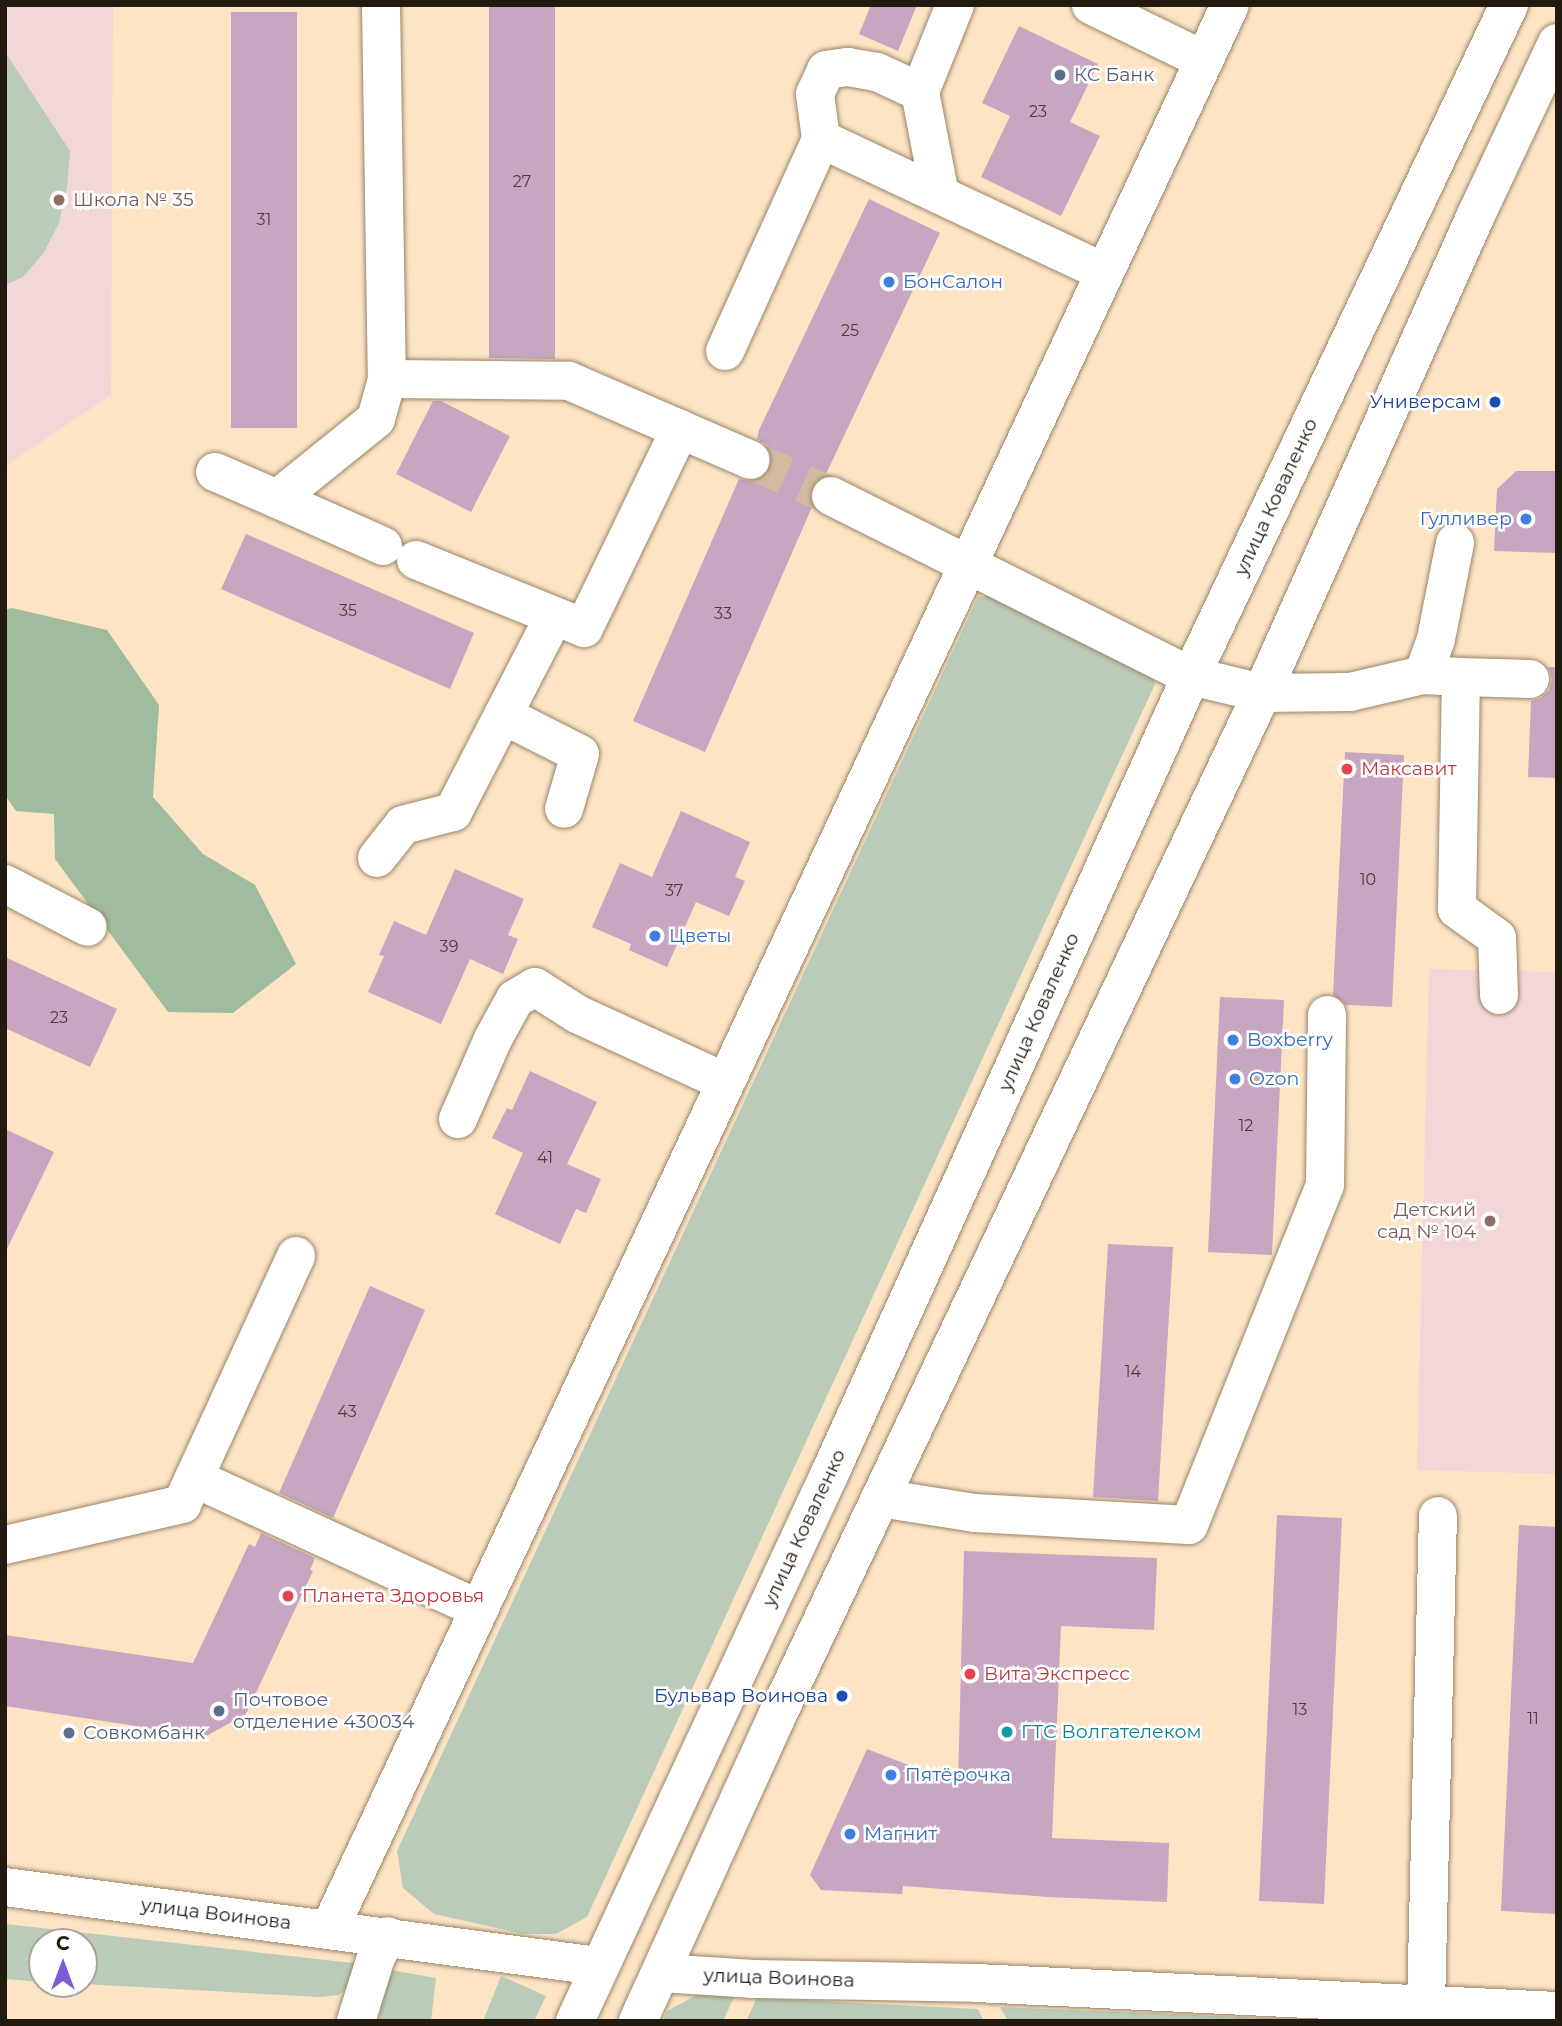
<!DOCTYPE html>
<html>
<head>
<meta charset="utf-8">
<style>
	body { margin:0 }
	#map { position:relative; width:1562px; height:2026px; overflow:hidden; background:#fce4c5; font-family:Montserrat,sans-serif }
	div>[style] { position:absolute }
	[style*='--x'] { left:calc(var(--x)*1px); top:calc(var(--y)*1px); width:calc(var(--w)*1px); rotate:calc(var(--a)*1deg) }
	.education>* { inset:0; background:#f2d7d8 }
	.green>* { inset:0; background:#baccb9 }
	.forest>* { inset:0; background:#a0bc9f }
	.building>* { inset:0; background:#c6a6c0 }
	.minor-tunnel>* { height:38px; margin-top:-19px; transform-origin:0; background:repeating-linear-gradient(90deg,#d1bca1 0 38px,transparent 0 57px) }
	.roads { filter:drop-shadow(0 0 2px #9a8468) drop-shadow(0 0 2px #9a8468) }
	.minor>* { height:38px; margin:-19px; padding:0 19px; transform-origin:19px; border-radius:19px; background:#fff }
	.major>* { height:38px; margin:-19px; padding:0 19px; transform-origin:19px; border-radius:19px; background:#fff }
	.dots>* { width:19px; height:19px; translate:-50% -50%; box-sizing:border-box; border:4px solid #fff; border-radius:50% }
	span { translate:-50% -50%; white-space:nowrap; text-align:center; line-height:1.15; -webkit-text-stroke:5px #fff; paint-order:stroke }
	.number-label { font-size:16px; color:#4c3d3b }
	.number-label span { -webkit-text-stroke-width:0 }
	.service-label { font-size:19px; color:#4e5e75 }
	.left { translate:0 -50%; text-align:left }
	.education-label { font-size:19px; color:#785e54 }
	.right { translate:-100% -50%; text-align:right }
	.shop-label { font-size:19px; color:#366cbe }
	.transit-label { font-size:19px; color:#164399 }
	.street-label { font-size:19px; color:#231a0f }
	.health-label { font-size:19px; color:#be3a42 }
	.culture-label { font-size:19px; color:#0d838f }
	.frame { position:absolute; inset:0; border:7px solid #231a0f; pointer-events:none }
	.north { position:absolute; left:28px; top:1928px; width:70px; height:70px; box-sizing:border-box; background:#fff; border:2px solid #a7a39f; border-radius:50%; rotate:0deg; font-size:19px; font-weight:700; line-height:28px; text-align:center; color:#231a0f }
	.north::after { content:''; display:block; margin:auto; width:24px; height:32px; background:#7f5cd6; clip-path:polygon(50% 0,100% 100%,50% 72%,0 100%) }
</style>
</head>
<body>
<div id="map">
	<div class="education">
		<div style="clip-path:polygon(5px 5px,113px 5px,111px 395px,5px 466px)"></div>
		<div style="clip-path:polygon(1429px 969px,1557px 972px,1557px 1474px,1417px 1470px)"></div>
	</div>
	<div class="green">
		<div style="clip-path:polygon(5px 52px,70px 151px,67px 188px,59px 223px,43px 254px,23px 277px,5px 285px)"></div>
		<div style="clip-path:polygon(992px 595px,1152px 671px,1155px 684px,587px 1917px,556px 1934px,523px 1934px,434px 1914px,403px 1888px,397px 1851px,978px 597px)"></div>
		<div style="clip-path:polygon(5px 1924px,362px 1964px,351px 1986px,338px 1995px,319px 1997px,84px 1984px,84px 1942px,42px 1942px,42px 1982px,5px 1979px)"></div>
		<div style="clip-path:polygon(385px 1969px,436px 1978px,431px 2021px,379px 2021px)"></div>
		<div style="clip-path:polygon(501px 1976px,546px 1996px,534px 2021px,483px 2021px)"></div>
		<div style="clip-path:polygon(699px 1994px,735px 1995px,723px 2021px,663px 2021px,667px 2011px)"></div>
		<div style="clip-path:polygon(757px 1998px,978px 2009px,984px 2021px,746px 2021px)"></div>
		<div style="clip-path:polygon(1000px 2007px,1342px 2021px,1008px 2021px)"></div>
	</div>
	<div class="forest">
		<div style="clip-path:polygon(12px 608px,107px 630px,159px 705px,153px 797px,203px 854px,255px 885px,296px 964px,233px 1013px,168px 1012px,55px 859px,54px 814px,16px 811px,5px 795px,5px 610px)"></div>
	</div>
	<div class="building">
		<div style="clip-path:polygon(489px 5px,555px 5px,555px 359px,489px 358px)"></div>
		<div style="clip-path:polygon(871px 5px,917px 5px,898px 51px,859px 34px)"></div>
		<div style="clip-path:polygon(231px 12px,297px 12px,297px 428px,231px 428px)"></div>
		<div style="clip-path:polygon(1019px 26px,1098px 64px,1070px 122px,1100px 136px,1061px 216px,981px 177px,1010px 116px,982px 103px)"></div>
		<div style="clip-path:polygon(869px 199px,940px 233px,825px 476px,811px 487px,812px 507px,705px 752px,633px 721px,739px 479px,754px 482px,765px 477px,771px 469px,773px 457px,768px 446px,757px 439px,759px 430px)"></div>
		<div style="clip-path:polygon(433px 401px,441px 401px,510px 436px,471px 512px,396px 474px)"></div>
		<div style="clip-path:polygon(1516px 471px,1557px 471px,1557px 553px,1494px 551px,1497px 489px)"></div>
		<div style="clip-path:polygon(246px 534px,474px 633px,450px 689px,221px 589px)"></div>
		<div style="clip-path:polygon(1548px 667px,1557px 667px,1557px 778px,1528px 777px,1531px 701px,1541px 698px,1549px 690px,1552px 679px)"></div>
		<div style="clip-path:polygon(1345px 752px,1404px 755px,1392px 1007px,1346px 1005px,1333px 995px)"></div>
		<div style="clip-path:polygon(681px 811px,750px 842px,735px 877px,745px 881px,729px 916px,696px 902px,667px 967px,629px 950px,631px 944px,592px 927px,620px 863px,652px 877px)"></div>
		<div style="clip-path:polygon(455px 869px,524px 899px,508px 935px,518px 939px,503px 974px,470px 959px,441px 1024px,368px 992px,384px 956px,379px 955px,394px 921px,426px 935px)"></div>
		<div style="clip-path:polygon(5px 957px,117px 1009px,90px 1067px,5px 1028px)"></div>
		<div style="clip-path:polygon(1220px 997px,1284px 1000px,1272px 1255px,1208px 1252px)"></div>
		<div style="clip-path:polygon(530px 1071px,597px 1102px,567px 1164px,601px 1179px,586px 1213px,576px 1209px,560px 1244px,495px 1214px,523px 1153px,492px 1138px,507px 1108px,512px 1110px)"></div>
		<div style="clip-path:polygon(5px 1129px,54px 1152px,5px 1253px)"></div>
		<div style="clip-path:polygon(1108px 1244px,1173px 1247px,1158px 1501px,1093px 1497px)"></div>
		<div style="clip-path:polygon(370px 1286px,425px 1310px,333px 1518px,279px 1493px)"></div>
		<div style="clip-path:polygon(1277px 1515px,1342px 1518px,1324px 1904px,1259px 1901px)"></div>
		<div style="clip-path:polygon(1519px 1525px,1557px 1527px,1557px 1914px,1501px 1911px)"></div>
		<div style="clip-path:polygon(261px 1533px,315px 1558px,310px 1570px,313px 1571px,246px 1714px,208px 1735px,188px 1734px,5px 1706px,5px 1635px,193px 1663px,249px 1544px,255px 1547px)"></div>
		<div style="clip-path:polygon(964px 1551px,1157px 1558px,1154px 1630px,1061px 1626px,1052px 1838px,1169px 1843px,1167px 1902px,1049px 1897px,903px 1886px,902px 1894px,821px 1890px,810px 1875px,867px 1749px,958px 1784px)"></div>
	</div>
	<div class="minor-tunnel">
		<div style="--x:751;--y:460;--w:88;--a:24.2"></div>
	</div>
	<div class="roads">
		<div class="minor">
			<div style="--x:381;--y:5;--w:374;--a:89.1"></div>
			<div style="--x:387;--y:379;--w:182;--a:0.6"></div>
			<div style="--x:569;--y:381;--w:198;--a:23.5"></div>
			<div style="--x:1091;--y:5;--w:126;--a:26"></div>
			<div style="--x:821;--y:139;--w:45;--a:-97.6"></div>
			<div style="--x:815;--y:94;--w:26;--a:-65"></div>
			<div style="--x:826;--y:70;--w:22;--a:-8"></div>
			<div style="--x:848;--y:67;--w:29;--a:10"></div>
			<div style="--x:877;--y:72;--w:47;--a:24.9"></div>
			<div style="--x:940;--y:195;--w:105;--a:-101"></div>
			<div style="--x:920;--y:92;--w:94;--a:-68.1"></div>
			<div style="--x:725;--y:351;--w:233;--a:-65.6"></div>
			<div style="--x:821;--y:139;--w:313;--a:25.2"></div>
			<div style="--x:215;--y:472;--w:68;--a:23.5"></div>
			<div style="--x:831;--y:496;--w:402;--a:26.6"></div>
			<div style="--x:383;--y:546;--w:116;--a:-156.1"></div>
			<div style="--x:277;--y:499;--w:127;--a:-38.9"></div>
			<div style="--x:376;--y:419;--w:41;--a:-74.6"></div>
			<div style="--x:416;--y:560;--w:181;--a:22"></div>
			<div style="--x:584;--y:628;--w:221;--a:-64.2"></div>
			<div style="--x:1423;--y:675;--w:38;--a:-70"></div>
			<div style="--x:1436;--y:639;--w:98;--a:-78.8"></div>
			<div style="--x:1461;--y:677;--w:69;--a:1.7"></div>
			<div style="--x:1262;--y:693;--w:88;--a:-0.7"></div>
			<div style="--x:1350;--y:692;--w:75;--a:-13.1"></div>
			<div style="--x:1423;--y:675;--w:38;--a:3"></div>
			<div style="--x:1461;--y:677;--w:232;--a:91"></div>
			<div style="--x:1457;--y:909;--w:49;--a:35.9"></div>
			<div style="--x:1497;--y:938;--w:57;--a:88"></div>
			<div style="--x:503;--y:715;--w:86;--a:26.9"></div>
			<div style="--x:580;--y:754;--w:57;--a:106.2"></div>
			<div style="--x:377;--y:858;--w:42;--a:-51.8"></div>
			<div style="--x:403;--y:825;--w:52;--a:-14.6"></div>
			<div style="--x:453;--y:812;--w:220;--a:-62.7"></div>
			<div style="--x:5;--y:884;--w:93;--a:27.4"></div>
			<div style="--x:458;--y:1119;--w:87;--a:-66.4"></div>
			<div style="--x:493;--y:1039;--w:46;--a:-61.2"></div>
			<div style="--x:515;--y:999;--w:23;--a:-31"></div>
			<div style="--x:535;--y:987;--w:50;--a:32.7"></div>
			<div style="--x:577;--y:1014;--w:163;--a:24.7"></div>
			<div style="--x:194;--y:1478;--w:314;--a:24.7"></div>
			<div style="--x:880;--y:1498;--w:96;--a:9"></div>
			<div style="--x:975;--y:1513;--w:214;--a:3.2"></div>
			<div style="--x:1189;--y:1525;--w:366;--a:-68.2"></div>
			<div style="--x:1325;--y:1185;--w:170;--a:-89.3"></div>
			<div style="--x:5;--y:1545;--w:182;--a:-13"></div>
			<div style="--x:182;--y:1504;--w:273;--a:-65.3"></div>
			<div style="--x:5;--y:1887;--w:598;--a:7.59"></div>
			<div style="--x:330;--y:1928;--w:2123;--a:-64.92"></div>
			<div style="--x:661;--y:1973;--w:93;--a:3.7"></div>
			<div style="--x:754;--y:1979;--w:222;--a:1"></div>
			<div style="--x:976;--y:1983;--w:582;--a:2.76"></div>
			<div style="--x:1426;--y:2005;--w:489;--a:-88.6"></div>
			<div style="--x:356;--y:2021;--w:67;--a:-72.6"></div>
			<div style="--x:376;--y:1957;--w:24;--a:-60"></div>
		</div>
		<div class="major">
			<div style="--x:1191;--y:676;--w:73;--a:13.5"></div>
			<div style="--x:575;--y:2021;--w:604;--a:-65.05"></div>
			<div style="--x:830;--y:1473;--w:875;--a:-65.63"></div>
			<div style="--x:1191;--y:676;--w:743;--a:-64.64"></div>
			<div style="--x:638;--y:2021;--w:333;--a:-65.5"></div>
			<div style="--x:776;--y:1718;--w:1134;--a:-64.63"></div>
			<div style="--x:1262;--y:693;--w:524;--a:-65.88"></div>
			<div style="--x:1476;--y:215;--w:190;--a:-64.8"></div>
		</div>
	</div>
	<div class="dots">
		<div style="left:1060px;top:75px;background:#5c6f8a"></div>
		<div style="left:59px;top:200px;background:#8d6e63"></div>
		<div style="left:889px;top:282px;background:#3f7fe0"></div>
		<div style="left:1495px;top:402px;background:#1a4fb4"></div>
		<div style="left:1526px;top:519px;background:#3f7fe0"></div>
		<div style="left:1347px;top:769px;background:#e0444e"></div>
		<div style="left:655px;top:936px;background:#3f7fe0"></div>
		<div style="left:1233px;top:1040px;background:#3f7fe0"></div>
		<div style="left:1235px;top:1079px;background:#3f7fe0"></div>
		<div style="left:1490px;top:1221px;background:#8d6e63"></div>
		<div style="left:288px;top:1596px;background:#e0444e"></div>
		<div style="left:970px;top:1674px;background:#e0444e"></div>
		<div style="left:842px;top:1696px;background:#1a4fb4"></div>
		<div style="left:219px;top:1711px;background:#5c6f8a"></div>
		<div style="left:1007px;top:1732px;background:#0f9aa8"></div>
		<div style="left:69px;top:1733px;background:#5c6f8a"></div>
		<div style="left:891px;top:1775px;background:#3f7fe0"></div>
		<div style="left:850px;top:1834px;background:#3f7fe0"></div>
	</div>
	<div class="number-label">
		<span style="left:1038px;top:112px">23</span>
		<span style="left:522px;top:182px">27</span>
		<span style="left:264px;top:220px">31</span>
		<span style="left:850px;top:331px">25</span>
		<span style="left:348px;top:611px">35</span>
		<span style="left:723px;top:614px">33</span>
		<span style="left:1368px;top:880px">10</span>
		<span style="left:674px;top:891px">37</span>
		<span style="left:449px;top:947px">39</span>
		<span style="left:59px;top:1018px">23</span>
		<span style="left:1246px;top:1126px">12</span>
		<span style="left:545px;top:1158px">41</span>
		<span style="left:1133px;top:1372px">14</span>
		<span style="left:347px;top:1412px">43</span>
		<span style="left:1300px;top:1710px">13</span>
		<span style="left:1533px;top:1719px">11</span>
	</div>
	<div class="service-label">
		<span class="left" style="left:1074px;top:75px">КС Банк</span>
		<span class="left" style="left:233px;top:1711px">Почтовое<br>отделение 430034</span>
		<span class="left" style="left:83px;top:1733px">Совкомбанк</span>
	</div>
	<div class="education-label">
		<span class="left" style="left:73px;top:200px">Школа № 35</span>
		<span class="right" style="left:1476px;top:1221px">Детский<br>сад № 104</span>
	</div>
	<div class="shop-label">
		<span class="left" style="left:903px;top:282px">БонСалон</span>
		<span class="right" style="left:1512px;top:519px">Гулливер</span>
		<span class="left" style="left:669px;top:936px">Цветы</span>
		<span class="left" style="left:1247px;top:1040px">Boxberry</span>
		<span class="left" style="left:1249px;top:1079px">Ozon</span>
		<span class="left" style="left:905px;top:1775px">Пятёрочка</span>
		<span class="left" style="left:864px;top:1834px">Магнит</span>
	</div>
	<div class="transit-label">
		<span class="right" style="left:1481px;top:402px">Универсам</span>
		<span class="right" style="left:828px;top:1696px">Бульвар Воинова</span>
	</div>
	<div class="street-label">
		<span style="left:1276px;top:497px;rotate:-65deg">улица Коваленко</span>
		<span style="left:1039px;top:1012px;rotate:-66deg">улица Коваленко</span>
		<span style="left:804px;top:1528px;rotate:-65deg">улица Коваленко</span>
		<span style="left:216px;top:1914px;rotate:7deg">улица Воинова</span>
		<span style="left:779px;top:1978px;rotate:2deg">улица Воинова</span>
	</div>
	<div class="health-label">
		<span class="left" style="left:1361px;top:769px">Максавит</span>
		<span class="left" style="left:302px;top:1596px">Планета Здоровья</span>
		<span class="left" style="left:984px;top:1674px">Вита Экспресс</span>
	</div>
	<div class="culture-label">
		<span class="left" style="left:1021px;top:1732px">ГТС Волгателеком</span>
	</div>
	<div class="frame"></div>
	<div class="north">С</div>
</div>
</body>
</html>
